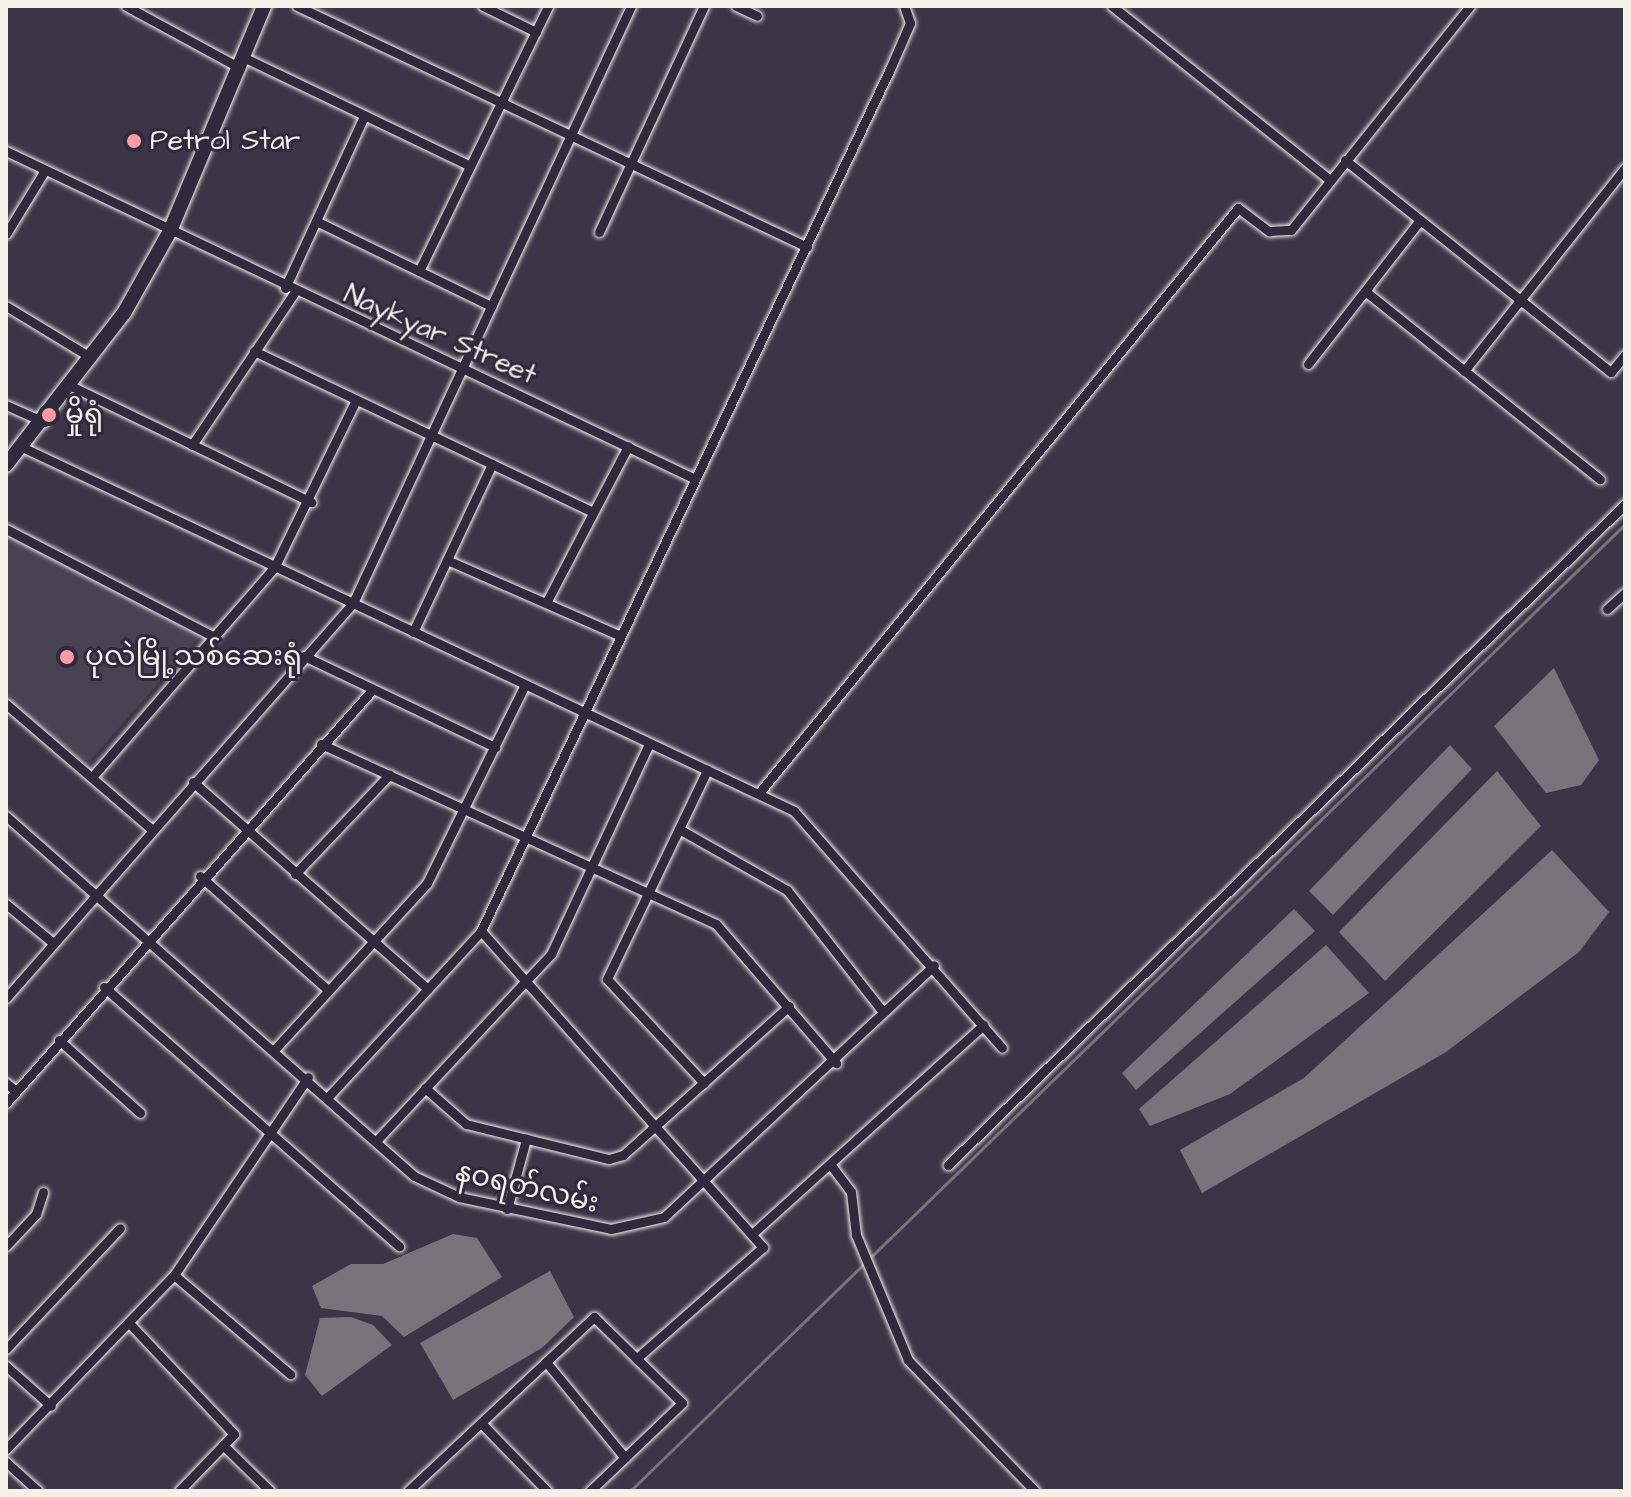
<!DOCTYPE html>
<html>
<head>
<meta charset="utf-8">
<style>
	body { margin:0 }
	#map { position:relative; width:1631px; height:1497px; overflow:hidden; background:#3b3647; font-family:"Architects Daughter","Noto Sans Myanmar",sans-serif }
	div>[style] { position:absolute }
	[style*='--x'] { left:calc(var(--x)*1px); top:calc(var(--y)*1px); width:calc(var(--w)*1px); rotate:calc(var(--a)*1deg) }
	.built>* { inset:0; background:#484352 }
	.water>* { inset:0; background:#78747b }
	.stream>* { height:3px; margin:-1.5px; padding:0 1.5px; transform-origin:1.5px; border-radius:1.5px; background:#78747b }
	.roads { filter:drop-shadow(0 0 2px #f4f1e8) drop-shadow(0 0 2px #f4f1e8) }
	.minor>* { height:9px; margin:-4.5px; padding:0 4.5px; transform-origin:4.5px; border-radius:4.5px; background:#2f2a3d }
	.primary>* { height:14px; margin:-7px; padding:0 7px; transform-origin:7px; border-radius:7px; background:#2f2a3d }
	.dots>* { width:22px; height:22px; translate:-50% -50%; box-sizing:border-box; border:4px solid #2f2a3d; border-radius:50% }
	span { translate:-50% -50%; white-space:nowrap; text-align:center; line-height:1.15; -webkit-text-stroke:6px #2f2a3d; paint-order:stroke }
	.poi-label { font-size:28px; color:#f4f1e8 }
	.left { translate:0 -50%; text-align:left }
	.street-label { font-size:28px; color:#f4f1e8 }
	.frame { position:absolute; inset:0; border:8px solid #f4f1e8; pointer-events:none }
</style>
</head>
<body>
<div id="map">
	<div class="built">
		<div style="clip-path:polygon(6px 535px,200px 636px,87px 764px,6px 698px)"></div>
	</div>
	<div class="water">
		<div style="clip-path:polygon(1554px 668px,1599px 760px,1581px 785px,1546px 793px,1494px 726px)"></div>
		<div style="clip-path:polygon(1450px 745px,1472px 769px,1333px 915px,1309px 891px)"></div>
		<div style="clip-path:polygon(1497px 771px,1541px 826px,1385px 981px,1339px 932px)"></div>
		<div style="clip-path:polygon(1552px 850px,1609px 912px,1579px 952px,1446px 1052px,1202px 1193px,1180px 1150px,1304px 1078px)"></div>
		<div style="clip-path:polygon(1294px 909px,1315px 931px,1136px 1090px,1122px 1073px)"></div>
		<div style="clip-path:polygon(1326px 945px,1369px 993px,1230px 1094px,1150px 1126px,1139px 1109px)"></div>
		<div style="clip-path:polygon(453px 1234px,477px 1238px,502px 1277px,404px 1337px,382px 1316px,321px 1308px,312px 1286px,351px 1264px,383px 1264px)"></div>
		<div style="clip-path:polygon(550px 1271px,574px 1317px,542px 1348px,453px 1400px,420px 1343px)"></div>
		<div style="clip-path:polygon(351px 1317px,373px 1325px,392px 1345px,322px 1396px,305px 1375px,320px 1318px)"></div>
	</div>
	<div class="stream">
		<div style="--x:630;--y:1491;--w:1387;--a:-44.18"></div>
	</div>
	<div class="roads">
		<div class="minor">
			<div style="--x:126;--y:6;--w:130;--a:28.5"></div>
			<div style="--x:297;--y:6;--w:564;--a:25.29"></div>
			<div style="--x:483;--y:6;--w:59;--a:26.1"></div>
			<div style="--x:736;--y:6;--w:23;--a:25"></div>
			<div style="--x:1112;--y:6;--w:279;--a:38.6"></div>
			<div style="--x:243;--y:57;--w:252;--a:25.6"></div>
			<div style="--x:6;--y:151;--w:761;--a:25.45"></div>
			<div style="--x:1345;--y:160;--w:340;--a:38.6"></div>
			<div style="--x:1611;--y:372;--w:22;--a:-51"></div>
			<div style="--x:316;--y:221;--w:195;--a:25.9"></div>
			<div style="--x:599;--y:232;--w:249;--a:-65.1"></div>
			<div style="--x:6;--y:234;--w:75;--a:-58.6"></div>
			<div style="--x:419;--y:271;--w:295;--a:-64"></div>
			<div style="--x:285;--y:288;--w:189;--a:-65.3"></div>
			<div style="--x:1365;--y:291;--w:301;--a:38.7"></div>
			<div style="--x:6;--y:306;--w:100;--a:31.2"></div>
			<div style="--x:254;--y:351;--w:375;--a:25.4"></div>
			<div style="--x:1308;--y:364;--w:182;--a:-52.1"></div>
			<div style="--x:1464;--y:371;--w:259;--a:-51.6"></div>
			<div style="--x:71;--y:386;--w:267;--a:25.8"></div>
			<div style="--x:6;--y:405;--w:42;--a:24.1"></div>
			<div style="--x:192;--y:445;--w:183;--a:-56.1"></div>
			<div style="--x:22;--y:447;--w:854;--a:25.24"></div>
			<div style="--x:794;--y:811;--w:315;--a:48.7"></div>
			<div style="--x:6;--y:529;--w:232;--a:27.4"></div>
			<div style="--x:447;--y:560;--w:188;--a:23.6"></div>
			<div style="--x:546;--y:603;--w:177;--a:-62.4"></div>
			<div style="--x:1607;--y:609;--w:24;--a:-42"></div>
			<div style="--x:413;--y:632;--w:186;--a:-64.8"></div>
			<div style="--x:304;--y:656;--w:212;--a:25.5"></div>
			<div style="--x:6;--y:704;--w:190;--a:40.7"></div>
			<div style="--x:321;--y:744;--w:434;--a:24.5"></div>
			<div style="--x:716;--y:924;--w:184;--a:49.2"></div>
			<div style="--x:92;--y:777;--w:277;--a:-49"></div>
			<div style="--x:274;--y:568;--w:187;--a:-64"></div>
			<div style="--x:193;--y:782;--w:313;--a:41.4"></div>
			<div style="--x:759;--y:793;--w:756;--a:-50.69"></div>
			<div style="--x:1238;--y:208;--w:39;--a:37"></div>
			<div style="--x:1269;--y:231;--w:22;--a:-3"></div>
			<div style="--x:1291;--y:230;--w:287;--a:-51.4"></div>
			<div style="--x:6;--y:816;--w:544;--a:41.42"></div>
			<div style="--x:414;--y:1176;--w:50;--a:25"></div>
			<div style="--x:459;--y:1197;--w:155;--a:11.9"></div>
			<div style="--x:611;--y:1229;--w:54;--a:-12.8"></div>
			<div style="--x:664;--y:1217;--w:369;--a:-43"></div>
			<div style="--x:679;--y:829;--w:124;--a:29.5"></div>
			<div style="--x:787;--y:890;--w:155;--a:51.8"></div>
			<div style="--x:295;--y:874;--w:137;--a:-46.5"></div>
			<div style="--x:200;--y:876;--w:171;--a:41.7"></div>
			<div style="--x:6;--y:904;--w:60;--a:39.6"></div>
			<div style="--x:481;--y:931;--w:424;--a:48.3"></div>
			<div style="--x:763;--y:1247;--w:169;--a:138.6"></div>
			<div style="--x:104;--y:987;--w:393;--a:41.3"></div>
			<div style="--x:6;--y:998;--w:526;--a:-48.7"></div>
			<div style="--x:353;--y:603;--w:659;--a:-65.03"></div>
			<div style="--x:59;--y:1040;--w:109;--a:42"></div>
			<div style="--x:275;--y:1049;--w:225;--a:-47.5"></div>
			<div style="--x:427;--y:883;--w:221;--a:-63.7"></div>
			<div style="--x:6;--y:1083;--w:13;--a:39"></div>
			<div style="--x:704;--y:1083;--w:142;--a:-133"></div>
			<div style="--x:607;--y:979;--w:232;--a:-64.4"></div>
			<div style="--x:425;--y:1088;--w:55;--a:41.3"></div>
			<div style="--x:466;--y:1124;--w:147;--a:13.8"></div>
			<div style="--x:609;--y:1159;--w:15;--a:-16"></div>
			<div style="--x:623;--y:1155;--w:223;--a:-41.9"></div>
			<div style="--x:329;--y:1096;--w:224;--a:-47.3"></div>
			<div style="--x:481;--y:931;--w:954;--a:-64.62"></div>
			<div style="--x:890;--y:69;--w:50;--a:-66.5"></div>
			<div style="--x:910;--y:23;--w:18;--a:-109"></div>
			<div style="--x:6;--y:1103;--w:553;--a:-48.44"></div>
			<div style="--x:377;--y:1140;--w:255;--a:-46.9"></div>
			<div style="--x:551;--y:954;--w:232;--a:-65"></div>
			<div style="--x:830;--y:1164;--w:35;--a:53"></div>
			<div style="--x:851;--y:1192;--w:43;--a:83.4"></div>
			<div style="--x:856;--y:1235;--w:135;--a:67.4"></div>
			<div style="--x:908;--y:1360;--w:182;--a:45.9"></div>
			<div style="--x:948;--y:1165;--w:946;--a:-44.31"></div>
			<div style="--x:507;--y:1209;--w:73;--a:-74.8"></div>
			<div style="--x:752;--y:1234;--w:312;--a:-42.1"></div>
			<div style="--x:6;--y:1246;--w:44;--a:-46.8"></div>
			<div style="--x:36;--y:1214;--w:23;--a:-72"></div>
			<div style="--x:174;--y:1275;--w:153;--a:40.5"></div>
			<div style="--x:129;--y:1323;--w:153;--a:46.6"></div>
			<div style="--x:234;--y:1434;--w:79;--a:134"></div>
			<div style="--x:6;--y:1349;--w:166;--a:-46.7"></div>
			<div style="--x:546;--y:1362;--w:124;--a:50.5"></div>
			<div style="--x:6;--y:1366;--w:60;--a:41.6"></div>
			<div style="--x:481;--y:1423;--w:95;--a:45.9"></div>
			<div style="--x:223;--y:1445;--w:66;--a:44.4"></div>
			<div style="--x:6;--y:1449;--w:242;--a:-46"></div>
			<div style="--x:174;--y:1275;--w:239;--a:-55.9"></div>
			<div style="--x:6;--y:1462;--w:43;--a:42.2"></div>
			<div style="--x:408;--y:1491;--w:255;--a:-43.1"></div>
			<div style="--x:594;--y:1317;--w:123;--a:44.3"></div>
			<div style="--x:682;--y:1403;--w:127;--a:136.3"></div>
		</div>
		<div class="primary">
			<div style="--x:6;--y:465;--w:192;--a:-52.2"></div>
			<div style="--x:124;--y:313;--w:94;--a:-60.7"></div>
			<div style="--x:170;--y:231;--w:244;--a:-67.3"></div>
		</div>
	</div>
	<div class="dots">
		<div style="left:134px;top:141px;background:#ff9aa2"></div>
		<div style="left:49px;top:415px;background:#ff9aa2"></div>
		<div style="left:67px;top:657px;background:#ff9aa2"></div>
	</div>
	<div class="poi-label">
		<span class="left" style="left:150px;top:141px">Petrol Star</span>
		<span class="left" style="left:65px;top:415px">မှိုရုံ</span>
		<span class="left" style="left:85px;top:657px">ပုလဲမြို့သစ်ဆေးရုံ</span>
	</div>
	<div class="street-label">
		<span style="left:440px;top:335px;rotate:24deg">Naykyar Street</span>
		<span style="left:527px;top:1188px;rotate:13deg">နဝရတ်လမ်း</span>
	</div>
	<div class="frame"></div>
</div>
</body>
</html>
